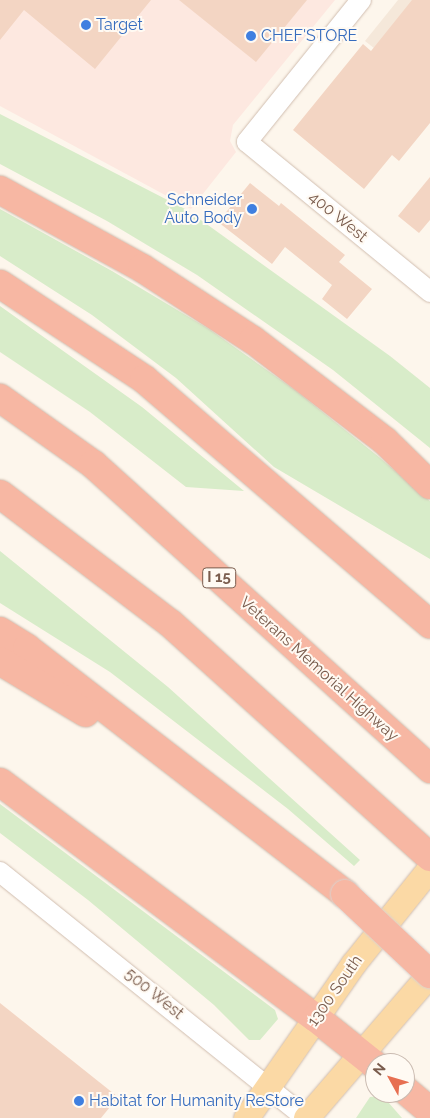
<!DOCTYPE html>
<html>
<head>
<meta charset="utf-8">
<style>
	body { margin:0 }
	#map { position:relative; width:430px; height:1118px; overflow:hidden; background:#fdf6ec; font-family:Raleway,sans-serif }
	div>[style] { position:absolute }
	[style*='--x'] { left:calc(var(--x)*1px); top:calc(var(--y)*1px); width:calc(var(--w)*1px); rotate:calc(var(--a)*1deg) }
	.residential>* { inset:0; background:#f5e8da }
	.commercial>* { inset:0; background:#fde8e0 }
	.green>* { inset:0; background:#d8ecc9 }
	.building>* { inset:0; background:#f3d5c3 }
	.roads { filter:drop-shadow(0 0 1px #d1beb0) drop-shadow(0 0 1px #d1beb0) }
	.minor>* { height:20px; margin:-10px; padding:0 10px; transform-origin:10px; border-radius:10px; background:#fff }
	.major>* { height:25px; margin:-12.5px; padding:0 12.5px; transform-origin:12.5px; border-radius:12.5px; background:#fbd9a5 }
	.highway>* { height:28px; margin:-14px; padding:0 14px; transform-origin:14px; border-radius:14px; background:#f7b7a3 }
	.bridges { filter:drop-shadow(0 0 1px #dad1cd) drop-shadow(0 0 1px #dad1cd) }
	.highway-bridge>* { height:28px; margin:-14px; padding:0 14px; transform-origin:14px; border-radius:14px; background:#f7b7a3 }
	.dots>* { width:14px; height:14px; translate:-50% -50%; box-sizing:border-box; border:2px solid #fffaf3; border-radius:50% }
	span { translate:-50% -50%; white-space:nowrap; text-align:center; line-height:1.15; -webkit-text-stroke:4px #fffaf3; paint-order:stroke }
	.shield-label span { padding:1px 4px; background:#fffaf3; border:1px solid; border-radius:4px; -webkit-text-stroke-width:0 }
	.shield-label { font-size:15px; color:#7a5c4d; font-weight:700 }
	.shop-label { font-size:16px; color:#366cbe }
	.left { translate:0 -50%; text-align:left }
	.right { translate:-100% -50%; text-align:right }
	.street-label { font-size:16px; color:#7a5c4d }
	.north { position:absolute; left:365px; top:1053px; width:50px; height:50px; box-sizing:border-box; background:#fffaf3; border:1px solid #cabbb1; border-radius:50%; rotate:309deg; font-size:14px; font-weight:700; line-height:20px; text-align:center; color:#7a5c4d }
	.north::after { content:''; display:block; margin:auto; width:18px; height:22px; background:#e76f51; clip-path:polygon(50% 0,100% 100%,50% 72%,0 100%) }
</style>
</head>
<body>
<div id="map">
	<div class="residential">
		<div style="clip-path:polygon(398px 0,430px 0,430px 92px,365px 41px)"></div>
	</div>
	<div class="commercial">
		<div style="clip-path:polygon(0 0,335px 0,233px 125px,230px 141px,236px 152px,191px 209px,0 106px)"></div>
	</div>
	<div class="green">
		<div style="clip-path:polygon(0 114px,187px 210px,390px 356px,430px 388px,430px 448px,333px 370px,197px 275px,107px 221px,0 164px)"></div>
		<div style="clip-path:polygon(0 209px,112px 271px,209px 329px,295px 390px,379px 457px,430px 501px,430px 559px,274px 467px,176px 378px,92px 315px,0 256px)"></div>
		<div style="clip-path:polygon(0 306px,142px 407px,244px 491px,186px 487px,90px 412px,0 352px)"></div>
		<div style="clip-path:polygon(0 551px,168px 687px,360px 860px,354px 866px,288px 809px,110px 672px,0 603px)"></div>
		<div style="clip-path:polygon(0 804px,275px 1010px,278px 1019px,260px 1040px,249px 1040px,214px 1005px,88px 900px,0 833px)"></div>
		<div style="clip-path:polygon(378px 1096px,388px 1102px,402px 1118px,356px 1118px,370px 1097px)"></div>
	</div>
	<div class="building">
		<div style="clip-path:polygon(0 0,151px 0,95px 69px,24px 10px,0 40px)"></div>
		<div style="clip-path:polygon(179px 0,307px 0,256px 62px)"></div>
		<div style="clip-path:polygon(412px 0,430px 0,430px 123px,399px 161px,392px 155px,364px 189px,293px 130px,363px 44px,371px 51px)"></div>
		<div style="clip-path:polygon(430px 177px,430px 220px,419px 233px,398px 216px)"></div>
		<div style="clip-path:polygon(250px 183px,279px 206px,281px 203px,345px 255px,339px 262px,372px 289px,347px 319px,322px 299px,332px 285px,285px 247px,272px 264px,218px 222px)"></div>
		<div style="clip-path:polygon(0 1003px,118px 1097px,101px 1118px,0 1118px)"></div>
	</div>
	<div class="roads">
		<div class="minor">
			<div style="--x:361;--y:0;--w:182;--a:128.8"></div>
			<div style="--x:247;--y:142;--w:237;--a:39.3"></div>
			<div style="--x:0;--y:872;--w:393;--a:38.8"></div>
		</div>
		<div class="major">
			<div style="--x:246;--y:1118;--w:188;--a:-55.2"></div>
			<div style="--x:353;--y:964;--w:123;--a:-51.3"></div>
			<div style="--x:306;--y:1118;--w:190;--a:-49.3"></div>
		</div>
		<div class="highway">
			<div style="--x:0;--y:190;--w:162;--a:28.8"></div>
			<div style="--x:142;--y:268;--w:132;--a:33"></div>
			<div style="--x:253;--y:340;--w:166;--a:37.4"></div>
			<div style="--x:385;--y:441;--w:63;--a:44.4"></div>
			<div style="--x:0;--y:284;--w:173;--a:33.4"></div>
			<div style="--x:144;--y:379;--w:377;--a:40.6"></div>
			<div style="--x:0;--y:398;--w:114;--a:35.4"></div>
			<div style="--x:93;--y:464;--w:455;--a:42.1"></div>
			<div style="--x:0;--y:494;--w:213;--a:37.2"></div>
			<div style="--x:170;--y:623;--w:350;--a:42"></div>
			<div style="--x:0;--y:631;--w:32;--a:32"></div>
			<div style="--x:27;--y:648;--w:402;--a:37.7"></div>
			<div style="--x:0;--y:661;--w:100;--a:31.2"></div>
			<div style="--x:0;--y:782;--w:394;--a:36.8"></div>
			<div style="--x:316;--y:1018;--w:75;--a:38.5"></div>
			<div style="--x:405;--y:1090;--w:33;--a:40"></div>
		</div>
	</div>
	<div class="bridges">
		<div class="highway-bridge">
			<div style="--x:345;--y:894;--w:117;--a:43.3"></div>
		</div>
	</div>
	<div class="dots">
		<div style="left:86px;top:25px;background:#3f7fe0"></div>
		<div style="left:251px;top:36px;background:#3f7fe0"></div>
		<div style="left:252px;top:209px;background:#3f7fe0"></div>
		<div style="left:79px;top:1101px;background:#3f7fe0"></div>
	</div>
	<div class="shield-label">
		<span style="left:219px;top:578px">I 15</span>
	</div>
	<div class="shop-label">
		<span class="left" style="left:96px;top:25px">Target</span>
		<span class="left" style="left:261px;top:36px">CHEF'STORE</span>
		<span class="right" style="left:242px;top:209px">Schneider<br>Auto Body</span>
		<span class="left" style="left:89px;top:1101px">Habitat for Humanity ReStore</span>
	</div>
	<div class="street-label">
		<span style="left:338px;top:217px;rotate:39deg">400 West</span>
		<span style="left:319px;top:669px;rotate:42deg">Veterans Memorial Highway</span>
		<span style="left:335px;top:991px;rotate:-55deg">1300 South</span>
		<span style="left:154px;top:994px;rotate:39deg">500 West</span>
	</div>
	<div class="north">N</div>
</div>
</body>
</html>
